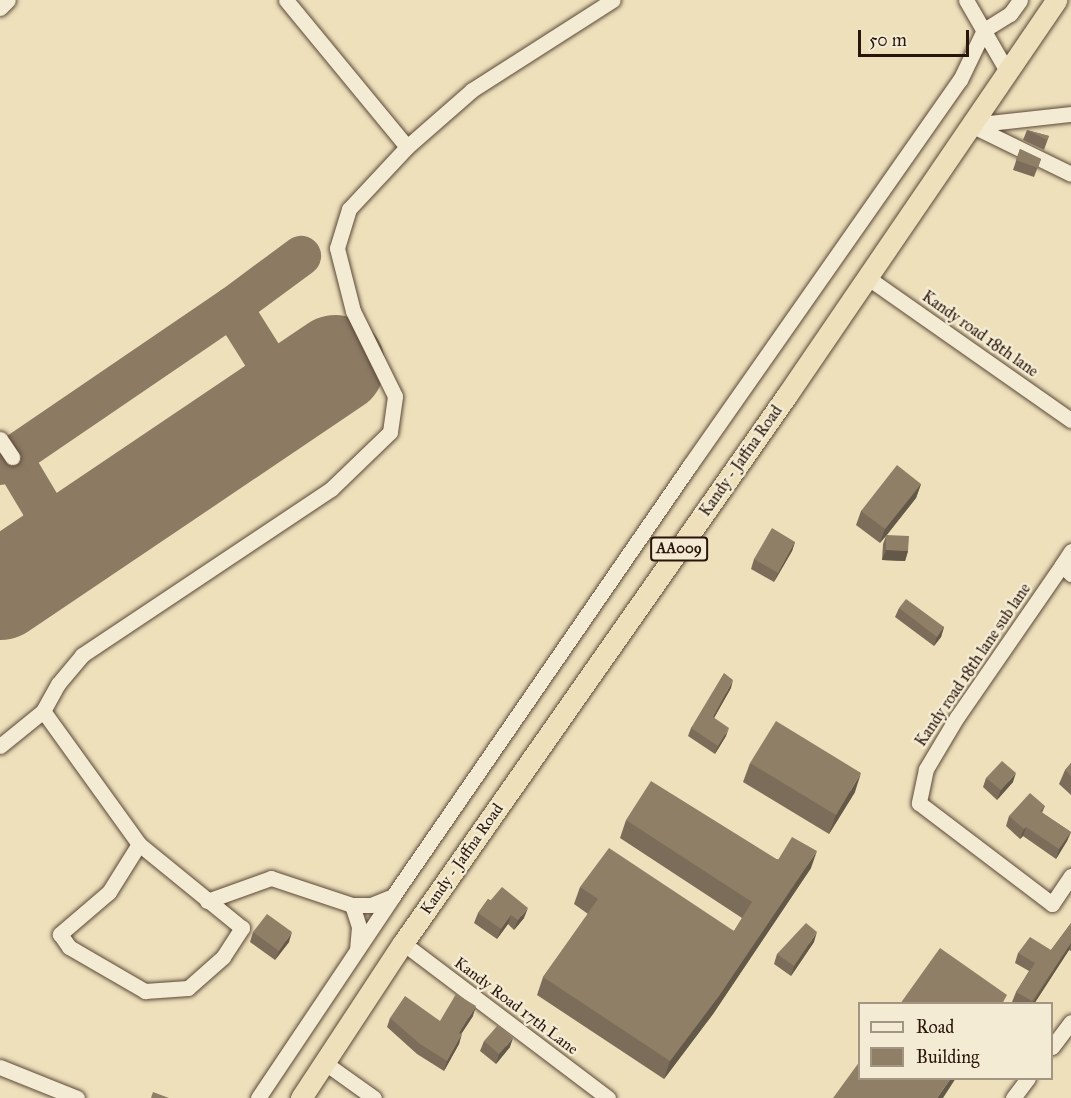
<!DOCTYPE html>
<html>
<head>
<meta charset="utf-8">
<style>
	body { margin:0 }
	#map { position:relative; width:1071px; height:1098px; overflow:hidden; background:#ede0bb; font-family:"IM FELL Great Primer",serif }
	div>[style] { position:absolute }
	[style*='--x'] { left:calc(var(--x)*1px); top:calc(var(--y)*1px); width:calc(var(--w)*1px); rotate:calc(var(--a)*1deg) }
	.taxiway>* { height:40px; margin:-20px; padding:0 20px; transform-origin:20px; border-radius:20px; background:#8c7a63 }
	.runway>* { height:99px; margin:-49.5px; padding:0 49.5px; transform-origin:49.5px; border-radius:49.5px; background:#8c7a63 }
	.roads { filter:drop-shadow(0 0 2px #5b4837) drop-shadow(0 0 2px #5b4837) }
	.minor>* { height:15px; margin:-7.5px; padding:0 7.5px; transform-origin:7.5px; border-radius:7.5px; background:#f3ebd3 }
	.highway>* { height:21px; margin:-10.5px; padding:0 10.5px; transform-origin:10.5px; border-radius:10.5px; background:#ede0bb }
	.wall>* { inset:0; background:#7b6d59 }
	.shaded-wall>* { inset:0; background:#645948 }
	.building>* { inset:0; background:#8f7f67 }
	span { translate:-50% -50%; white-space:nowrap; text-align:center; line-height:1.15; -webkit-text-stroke:5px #f3ebd3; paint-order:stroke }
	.shield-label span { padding:2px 4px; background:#f3ebd3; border:2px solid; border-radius:4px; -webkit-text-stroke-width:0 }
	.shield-label { font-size:15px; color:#2a150b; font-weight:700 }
	.street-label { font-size:16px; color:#2a150b }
	.legend { position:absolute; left:858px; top:1002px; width:195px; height:78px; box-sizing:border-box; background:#f3ebd3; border:2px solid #a39583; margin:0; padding:8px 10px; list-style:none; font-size:18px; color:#2a150b }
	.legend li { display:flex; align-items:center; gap:12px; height:30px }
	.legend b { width:30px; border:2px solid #a39583 }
	.scale { position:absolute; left:858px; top:30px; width:111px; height:27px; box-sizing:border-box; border:3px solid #2a150b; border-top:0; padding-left:8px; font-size:18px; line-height:21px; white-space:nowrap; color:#2a150b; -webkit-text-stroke:4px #f3ebd3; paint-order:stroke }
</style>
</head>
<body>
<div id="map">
	<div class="taxiway">
		<div style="--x:232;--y:307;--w:105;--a:57.8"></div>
		<div style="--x:12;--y:457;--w:104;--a:59.2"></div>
		<div style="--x:0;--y:465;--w:281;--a:-34.3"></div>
		<div style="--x:232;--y:307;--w:86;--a:-36.5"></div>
	</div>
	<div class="runway">
		<div style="--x:0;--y:590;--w:404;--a:-34"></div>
	</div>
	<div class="roads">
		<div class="minor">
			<div style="--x:286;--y:0;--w:190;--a:50.5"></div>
			<div style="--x:966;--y:0;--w:82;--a:60"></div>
			<div style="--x:0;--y:8;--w:11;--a:-45"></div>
			<div style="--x:971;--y:125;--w:111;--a:26.1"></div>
			<div style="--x:971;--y:125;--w:101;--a:-6.3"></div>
			<div style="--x:868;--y:278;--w:248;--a:35"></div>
			<div style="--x:0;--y:439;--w:22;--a:56"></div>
			<div style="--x:1071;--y:551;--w:17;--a:123"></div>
			<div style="--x:1062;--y:565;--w:13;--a:45"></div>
			<div style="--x:1062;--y:565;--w:185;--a:124.6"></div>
			<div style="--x:957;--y:717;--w:61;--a:120.8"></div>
			<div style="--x:926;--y:769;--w:35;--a:102"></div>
			<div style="--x:919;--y:803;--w:167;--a:37.2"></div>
			<div style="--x:1052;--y:904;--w:34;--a:-56"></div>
			<div style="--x:0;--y:746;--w:55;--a:-39.1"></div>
			<div style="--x:139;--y:844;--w:57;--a:122"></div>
			<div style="--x:109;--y:892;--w:65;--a:139.4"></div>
			<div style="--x:60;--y:934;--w:16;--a:55"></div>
			<div style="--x:69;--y:947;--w:88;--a:30.1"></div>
			<div style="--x:145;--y:991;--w:43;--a:-4"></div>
			<div style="--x:188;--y:988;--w:47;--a:-41.5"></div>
			<div style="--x:223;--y:957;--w:35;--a:-57"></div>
			<div style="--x:242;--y:928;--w:133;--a:-140.8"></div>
			<div style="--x:139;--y:844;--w:164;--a:-125.8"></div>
			<div style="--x:43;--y:711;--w:31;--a:-61"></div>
			<div style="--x:58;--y:684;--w:38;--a:-50"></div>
			<div style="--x:82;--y:655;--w:299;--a:-33.7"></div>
			<div style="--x:331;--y:489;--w:82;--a:-44"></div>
			<div style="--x:390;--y:432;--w:36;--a:-82"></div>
			<div style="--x:395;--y:396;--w:95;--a:-116.3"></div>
			<div style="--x:353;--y:311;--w:65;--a:-104.3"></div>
			<div style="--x:337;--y:248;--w:41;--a:-72.9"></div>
			<div style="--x:349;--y:209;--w:85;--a:-46.9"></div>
			<div style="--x:407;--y:147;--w:86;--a:-41.2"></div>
			<div style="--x:472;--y:90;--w:167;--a:-32.6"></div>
			<div style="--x:207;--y:901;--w:68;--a:-19.8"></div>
			<div style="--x:271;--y:878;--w:85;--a:18.4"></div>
			<div style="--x:352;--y:905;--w:19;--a:0"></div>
			<div style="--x:371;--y:905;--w:24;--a:-22"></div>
			<div style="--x:352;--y:905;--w:23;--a:72"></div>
			<div style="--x:359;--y:927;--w:22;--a:95"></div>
			<div style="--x:403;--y:943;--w:257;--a:37.1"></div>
			<div style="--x:1052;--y:1047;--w:31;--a:-53"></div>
			<div style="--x:325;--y:1063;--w:60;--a:35.5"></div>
			<div style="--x:0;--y:1067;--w:83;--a:21.9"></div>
			<div style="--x:258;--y:1098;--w:243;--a:-56.2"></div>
			<div style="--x:393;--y:896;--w:523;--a:-55.43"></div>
			<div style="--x:690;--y:465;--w:470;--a:-55"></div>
			<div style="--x:960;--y:80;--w:55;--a:-64.4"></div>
			<div style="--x:984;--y:30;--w:31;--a:-32"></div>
			<div style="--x:1010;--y:14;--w:17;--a:-54"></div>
			<div style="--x:1013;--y:1098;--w:25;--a:-53"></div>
		</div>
		<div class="highway">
			<div style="--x:301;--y:1098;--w:186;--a:-56.7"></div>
			<div style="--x:403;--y:943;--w:669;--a:-54.98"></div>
			<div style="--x:787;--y:395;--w:478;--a:-55.7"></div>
		</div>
	</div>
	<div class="wall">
		<div style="clip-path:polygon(1027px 130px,1049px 136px,1044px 150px,1023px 140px)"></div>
		<div style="clip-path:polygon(1020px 149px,1041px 159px,1034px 177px,1013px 170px)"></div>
		<div style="clip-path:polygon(921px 484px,916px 498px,887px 535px,908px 551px,905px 561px,882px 560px,883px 544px,886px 536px,880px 543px,856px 525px,861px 511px)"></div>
		<div style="clip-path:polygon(795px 542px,792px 551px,774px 582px,751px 569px,754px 559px)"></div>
		<div style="clip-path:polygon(899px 608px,944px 627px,941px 637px,934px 646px,895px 617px)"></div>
		<div style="clip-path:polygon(731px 688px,714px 718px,726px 736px,715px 754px,688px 736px,691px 728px)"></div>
		<div style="clip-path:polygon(750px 763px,855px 792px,829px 834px,743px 782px)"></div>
		<div style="clip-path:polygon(1071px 763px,1071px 795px,1059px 784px,1065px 770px)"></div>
		<div style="clip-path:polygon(986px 778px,1013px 782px,997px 800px,983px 787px)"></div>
		<div style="clip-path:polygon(1045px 806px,1042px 813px,1071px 832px,1067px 841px,1056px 859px,1023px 836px,1020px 839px,1006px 826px,1009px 816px)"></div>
		<div style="clip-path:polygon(626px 820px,811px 868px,713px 1014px,664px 1079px,537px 995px,543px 977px,588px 914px,574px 904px,580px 887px,734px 931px,742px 918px,620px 838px)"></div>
		<div style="clip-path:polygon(488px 899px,524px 918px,514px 930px,508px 924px,497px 939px,474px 923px,478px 913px)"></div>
		<div style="clip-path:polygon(1071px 923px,1071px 951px,1069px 950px,1034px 1004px,1016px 1004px,1012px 1002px,1016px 992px,1029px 971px,1015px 963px,1018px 953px,1051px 950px)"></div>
		<div style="clip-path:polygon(253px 932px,289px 942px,275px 960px,250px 942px)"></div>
		<div style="clip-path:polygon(814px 942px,791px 976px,774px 964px,777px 954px)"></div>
		<div style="clip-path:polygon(473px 1016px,461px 1034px,459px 1044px,444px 1071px,417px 1054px,387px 1027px,390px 1018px,440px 1021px)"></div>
		<div style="clip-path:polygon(484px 1041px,510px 1047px,496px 1064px,480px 1051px)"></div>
	</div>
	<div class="shaded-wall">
		<div style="clip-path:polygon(921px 484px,916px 498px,880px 543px,885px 529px)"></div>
		<div style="clip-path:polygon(795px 542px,792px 551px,774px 582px,778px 573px)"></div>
		<div style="clip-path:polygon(886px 550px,908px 551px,905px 561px,882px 560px)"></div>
		<div style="clip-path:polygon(944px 627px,941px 637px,934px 646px,937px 637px)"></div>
		<div style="clip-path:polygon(733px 680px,731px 688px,710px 725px,713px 717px)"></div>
		<div style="clip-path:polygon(729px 728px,726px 736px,715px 754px,718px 746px)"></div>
		<div style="clip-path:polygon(861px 773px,855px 792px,829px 834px,836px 815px)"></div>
		<div style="clip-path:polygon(1016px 773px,1013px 782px,997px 800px,1001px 790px)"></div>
		<div style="clip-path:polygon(1026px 827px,1023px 836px,1020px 839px,1024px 829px)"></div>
		<div style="clip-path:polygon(1071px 832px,1067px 841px,1056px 859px,1059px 849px)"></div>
		<div style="clip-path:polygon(817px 851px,811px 868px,713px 1014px,664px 1079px,670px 1061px)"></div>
		<div style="clip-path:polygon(528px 908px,524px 918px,514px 930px,518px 920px)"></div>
		<div style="clip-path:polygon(511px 915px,508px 924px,497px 939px,501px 929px)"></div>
		<div style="clip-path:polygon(292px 932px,289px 942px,275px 960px,279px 951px)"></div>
		<div style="clip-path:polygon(817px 932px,814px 942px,791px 976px,794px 966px)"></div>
		<div style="clip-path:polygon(1071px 943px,1069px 950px,1034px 1004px,1032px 1004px)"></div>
		<div style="clip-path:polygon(476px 1006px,473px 1016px,456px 1042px,459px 1033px)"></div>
		<div style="clip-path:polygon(462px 1034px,459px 1044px,444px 1071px,447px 1061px)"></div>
		<div style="clip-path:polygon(513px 1038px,510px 1047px,496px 1064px,499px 1054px)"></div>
		<div style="clip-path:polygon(951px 1078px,956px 1078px,943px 1098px,937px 1098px)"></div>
	</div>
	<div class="building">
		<div style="clip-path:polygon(1027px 130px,1049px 136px,1047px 140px)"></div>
		<div style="clip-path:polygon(1020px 149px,1041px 159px,1038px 168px,1016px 160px)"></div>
		<div style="clip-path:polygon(897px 465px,921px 484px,885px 529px,861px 511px)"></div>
		<div style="clip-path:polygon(772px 528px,795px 542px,778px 573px,754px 559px)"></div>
		<div style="clip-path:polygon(886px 535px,909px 536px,908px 551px,886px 550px)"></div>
		<div style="clip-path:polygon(906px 599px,944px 627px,937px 637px,899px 608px)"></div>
		<div style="clip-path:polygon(724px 673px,733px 680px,713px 717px,729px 728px,718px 746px,691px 728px)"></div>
		<div style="clip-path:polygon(776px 721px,861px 773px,836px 815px,750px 763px)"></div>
		<div style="clip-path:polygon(1002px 761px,1016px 773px,1001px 790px,986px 778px)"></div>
		<div style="clip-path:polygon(1071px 763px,1071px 776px,1065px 770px)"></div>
		<div style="clip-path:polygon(651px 781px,778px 860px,792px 837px,817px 851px,719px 996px,670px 1061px,543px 977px,598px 899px,580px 887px,609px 848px,734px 931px,752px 902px,626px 820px)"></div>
		<div style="clip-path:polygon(1030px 793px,1045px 806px,1040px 811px,1071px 832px,1059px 849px,1026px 827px,1024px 829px,1009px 816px)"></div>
		<div style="clip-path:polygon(502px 887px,528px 908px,518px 920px,511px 915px,501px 929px,478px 913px,488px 899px,490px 901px)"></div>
		<div style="clip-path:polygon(267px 914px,292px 932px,279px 951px,253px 932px)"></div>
		<div style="clip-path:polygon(806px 923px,817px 932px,794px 966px,777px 954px)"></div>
		<div style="clip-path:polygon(1071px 923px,1071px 943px,1032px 1001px,1016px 992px,1035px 963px,1018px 953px,1030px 937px,1051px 950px)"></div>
		<div style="clip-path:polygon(940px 948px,1007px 995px,1002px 1004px,900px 1004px)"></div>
		<div style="clip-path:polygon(456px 994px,476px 1006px,459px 1033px,462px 1034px,447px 1061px,420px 1044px,390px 1018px,405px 996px,440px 1021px)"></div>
		<div style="clip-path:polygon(498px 1025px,513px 1038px,499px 1054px,484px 1041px)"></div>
		<div style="clip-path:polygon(860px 1061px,860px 1078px,951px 1078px,937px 1098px,833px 1098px)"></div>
		<div style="clip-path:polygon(153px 1092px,169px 1098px,151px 1098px)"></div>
	</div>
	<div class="shield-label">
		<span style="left:679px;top:549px">AA009</span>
	</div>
	<div class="street-label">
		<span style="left:980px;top:334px;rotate:35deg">Kandy road 18th lane</span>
		<span style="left:741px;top:461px;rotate:-55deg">Kandy - Jaffna Road</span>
		<span style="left:973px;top:665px;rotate:-56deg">Kandy road 18th lane sub lane</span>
		<span style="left:462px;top:859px;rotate:-55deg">Kandy - Jaffna Road</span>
		<span style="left:516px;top:1006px;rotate:37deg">Kandy Road 17th Lane</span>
	</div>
	<ul class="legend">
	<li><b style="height:8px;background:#f3ebd3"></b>Road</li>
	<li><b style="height:16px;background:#8f7f67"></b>Building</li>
	</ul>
	<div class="scale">50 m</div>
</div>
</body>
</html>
